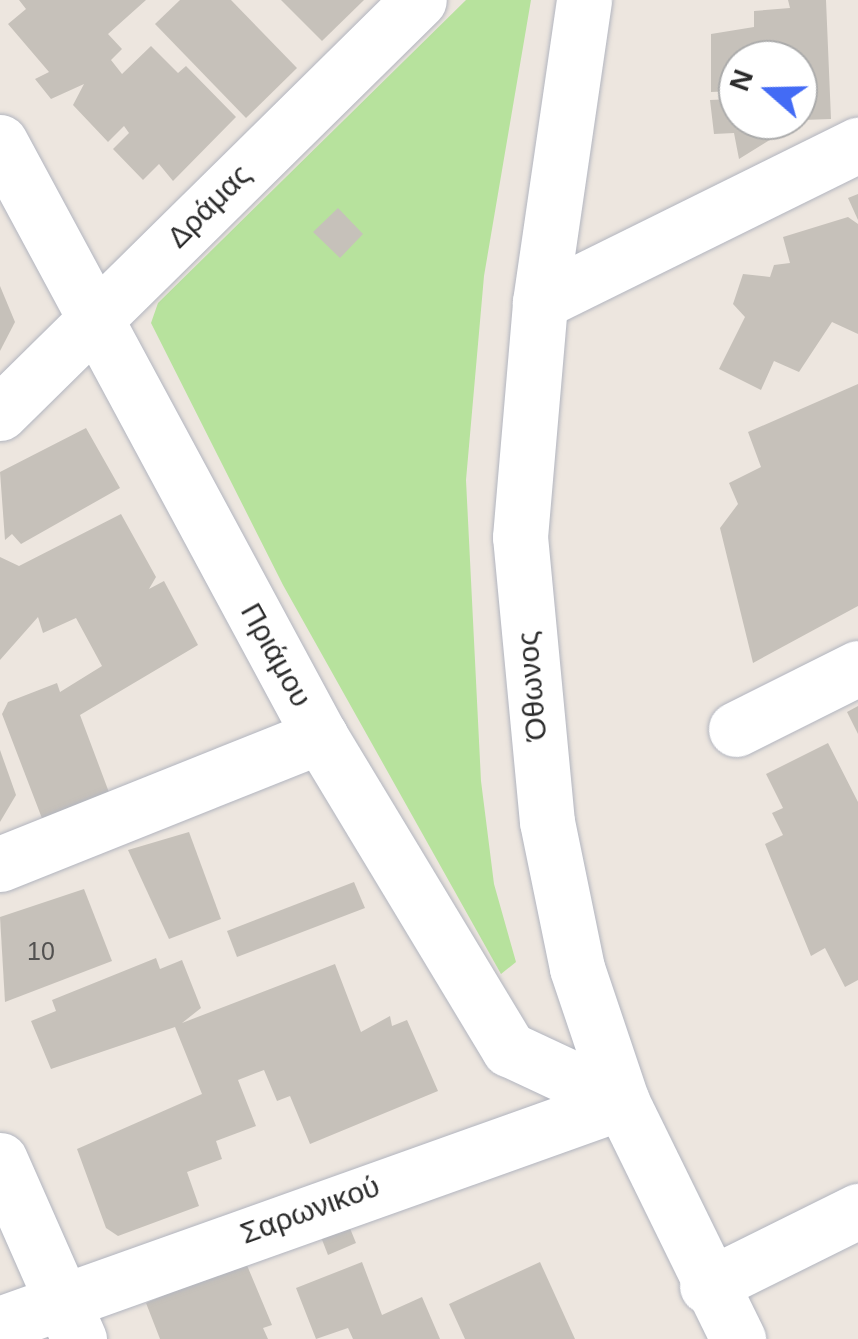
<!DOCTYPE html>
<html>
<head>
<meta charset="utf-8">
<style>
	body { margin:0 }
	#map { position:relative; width:858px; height:1339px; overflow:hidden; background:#ede6df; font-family:Arial,sans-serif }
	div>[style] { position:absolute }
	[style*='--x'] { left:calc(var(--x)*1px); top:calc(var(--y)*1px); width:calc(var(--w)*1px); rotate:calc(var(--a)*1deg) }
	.green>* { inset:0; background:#b7e29d }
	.building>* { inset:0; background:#c6c1ba }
	.roads { filter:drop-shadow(0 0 2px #b2b5bf) drop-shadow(0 0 2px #b2b5bf) }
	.street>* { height:55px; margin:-27.5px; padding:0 27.5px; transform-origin:27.5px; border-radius:27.5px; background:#fff }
	.secondary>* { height:55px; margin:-27.5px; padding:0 27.5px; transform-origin:27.5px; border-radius:27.5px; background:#fff }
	span { translate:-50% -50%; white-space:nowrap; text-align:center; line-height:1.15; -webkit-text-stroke:10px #fff; paint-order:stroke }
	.number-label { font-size:25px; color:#525150 }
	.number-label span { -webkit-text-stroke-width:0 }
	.street-label { font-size:30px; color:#2c2c2c }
	.north { position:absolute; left:718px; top:40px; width:100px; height:100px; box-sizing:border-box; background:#fff; border:2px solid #ababab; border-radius:50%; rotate:290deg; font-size:28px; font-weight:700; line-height:40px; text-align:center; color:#2c2c2c }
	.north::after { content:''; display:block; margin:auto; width:35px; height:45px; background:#436bf5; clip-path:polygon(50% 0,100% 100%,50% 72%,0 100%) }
</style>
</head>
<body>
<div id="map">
	<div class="green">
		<div style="clip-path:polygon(466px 0,531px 0,484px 276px,466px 480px,481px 781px,494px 884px,516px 962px,501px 974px,283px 585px,151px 323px,158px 303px)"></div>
	</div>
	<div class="building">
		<div style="clip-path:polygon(19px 0,146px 0,108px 34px,122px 49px,111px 60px,122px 74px,151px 46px,178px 73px,186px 66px,236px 117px,173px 181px,159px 164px,143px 180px,113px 149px,129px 133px,124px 126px,108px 142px,73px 105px,84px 84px,51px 99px,35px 79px,49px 72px,8px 24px,26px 9px)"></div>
		<div style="clip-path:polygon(180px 0,231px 0,297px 68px,246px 118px,155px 24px)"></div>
		<div style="clip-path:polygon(281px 0,364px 0,322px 41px)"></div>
		<div style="clip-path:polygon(evenodd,788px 0,826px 0,831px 119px,802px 120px,739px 159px,734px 133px,714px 134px,710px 100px,733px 99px,732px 91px,711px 92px,711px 34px,754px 27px,754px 11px,790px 8px,788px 0,738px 60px,798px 60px,798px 120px,738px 120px,738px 60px)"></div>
		<div style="clip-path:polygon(858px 194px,858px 220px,848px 198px)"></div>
		<div style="clip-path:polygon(338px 208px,363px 234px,340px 258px,313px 232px)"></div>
		<div style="clip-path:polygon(848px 217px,858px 224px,858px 334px,832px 322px,799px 372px,774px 361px,761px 390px,719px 369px,745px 317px,733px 304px,743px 274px,770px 277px,774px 265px,790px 263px,783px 237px)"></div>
		<div style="clip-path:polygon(0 286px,15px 322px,0 351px)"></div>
		<div style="clip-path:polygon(858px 384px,858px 606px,753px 663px,720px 528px,738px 504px,729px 483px,761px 467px,748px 432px)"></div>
		<div style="clip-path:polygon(86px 428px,120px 488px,21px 544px,12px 534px,5px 540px,0 472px)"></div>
		<div style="clip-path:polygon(121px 514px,156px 577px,149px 589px,164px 581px,198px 645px,80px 715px,110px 795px,43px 821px,2px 714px,8px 702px,57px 683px,60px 692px,102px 666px,76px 618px,43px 633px,38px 617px,0 660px,0 557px,19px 566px)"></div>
		<div style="clip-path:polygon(858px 706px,858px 734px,847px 712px)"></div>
		<div style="clip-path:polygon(828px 743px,858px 802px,858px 980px,845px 987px,825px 948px,811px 956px,765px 844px,783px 835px,772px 813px,783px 808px,766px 774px)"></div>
		<div style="clip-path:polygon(0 750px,16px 795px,0 822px)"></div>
		<div style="clip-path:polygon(189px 832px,221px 919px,169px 939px,128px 850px)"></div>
		<div style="clip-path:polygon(354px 882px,365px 908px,237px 957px,227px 931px)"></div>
		<div style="clip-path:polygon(84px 889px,112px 961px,5px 1002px,0 917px)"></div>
		<div style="clip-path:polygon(156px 958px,160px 969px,182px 960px,201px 1008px,182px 1023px,335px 964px,361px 1032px,390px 1016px,392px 1026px,407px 1020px,438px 1091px,310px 1144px,290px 1096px,277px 1101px,264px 1070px,238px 1080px,256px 1126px,216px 1141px,222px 1159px,187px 1172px,199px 1206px,118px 1236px,106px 1228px,77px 1149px,202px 1094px,175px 1027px,51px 1069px,31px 1021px,56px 1011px,52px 1000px)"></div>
		<div style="clip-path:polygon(347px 1221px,356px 1243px,328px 1255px,319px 1232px)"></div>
		<div style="clip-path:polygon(241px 1251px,272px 1325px,263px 1328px,268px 1339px,160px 1339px,146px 1303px,216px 1273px)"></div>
		<div style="clip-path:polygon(362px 1262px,382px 1315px,422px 1297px,440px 1339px,353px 1339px,348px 1328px,316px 1339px,296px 1288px)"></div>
		<div style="clip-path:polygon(540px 1262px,575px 1339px,465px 1339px,449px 1304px)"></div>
	</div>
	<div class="roads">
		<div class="street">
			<div style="--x:540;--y:302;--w:355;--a:-26.3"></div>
			<div style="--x:736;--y:729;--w:136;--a:-26.6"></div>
			<div style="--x:0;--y:864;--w:345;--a:-21.8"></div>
			<div style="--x:707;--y:1286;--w:169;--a:-26.4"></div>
			<div style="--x:0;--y:1324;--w:660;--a:-19.64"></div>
			<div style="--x:622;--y:1102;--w:141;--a:-108.6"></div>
			<div style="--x:577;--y:968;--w:149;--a:-101.6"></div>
			<div style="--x:547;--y:822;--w:286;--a:-95.4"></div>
			<div style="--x:520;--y:537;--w:236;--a:-85.1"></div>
			<div style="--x:540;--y:302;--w:305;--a:-81.7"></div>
		</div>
		<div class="secondary">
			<div style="--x:0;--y:142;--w:675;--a:61.69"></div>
			<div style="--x:320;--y:736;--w:366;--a:58.9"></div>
			<div style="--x:509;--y:1049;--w:125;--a:25.1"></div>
			<div style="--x:622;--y:1102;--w:264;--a:63.9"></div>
			<div style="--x:0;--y:413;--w:588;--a:-44.59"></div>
			<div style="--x:0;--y:1160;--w:196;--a:66.2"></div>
		</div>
	</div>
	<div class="number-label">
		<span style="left:41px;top:951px">10</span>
	</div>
	<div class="street-label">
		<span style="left:209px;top:206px;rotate:-45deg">Δράμας</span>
		<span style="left:276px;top:655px;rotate:61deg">Πριάμου</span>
		<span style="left:532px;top:686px;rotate:-95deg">Όθωνος</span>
		<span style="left:310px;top:1210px;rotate:-20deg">Σαρωνικού</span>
	</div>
	<div class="north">N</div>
</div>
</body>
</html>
